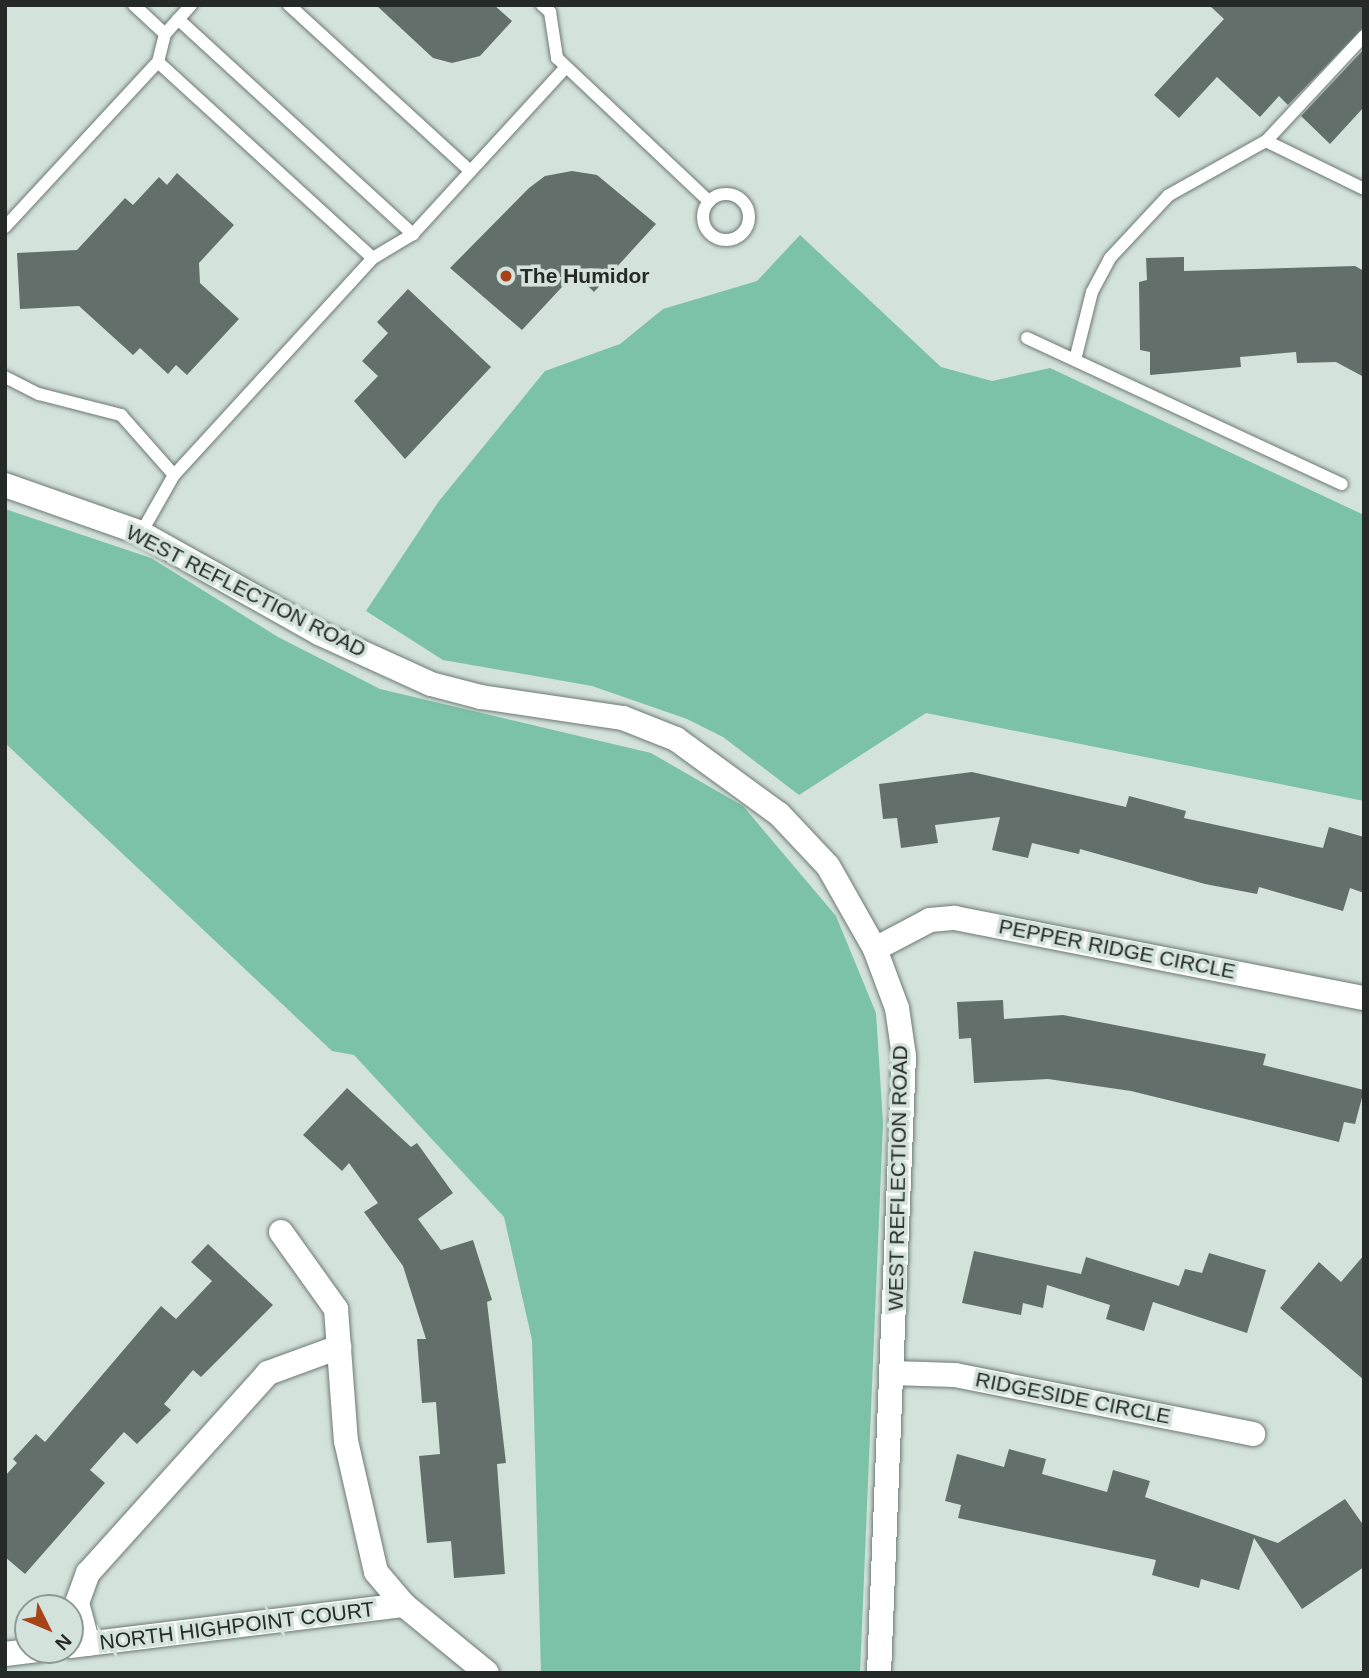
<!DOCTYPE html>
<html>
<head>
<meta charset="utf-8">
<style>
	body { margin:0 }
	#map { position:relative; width:1369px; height:1678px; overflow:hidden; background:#d4e2dc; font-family:Arial,sans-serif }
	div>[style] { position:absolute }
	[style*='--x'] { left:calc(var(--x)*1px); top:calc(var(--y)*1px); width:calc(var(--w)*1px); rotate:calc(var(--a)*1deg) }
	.green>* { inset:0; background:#7bc2a8 }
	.building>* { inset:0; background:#626f6a }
	.roads { filter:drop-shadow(0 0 2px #6d7a75) drop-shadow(0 0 2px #6d7a75) }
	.lane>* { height:12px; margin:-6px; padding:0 6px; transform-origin:6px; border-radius:6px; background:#fff }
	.lane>.ring { margin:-6px; padding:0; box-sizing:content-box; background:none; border:12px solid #fff; border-radius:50% }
	.street>* { height:24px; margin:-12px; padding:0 12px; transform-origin:12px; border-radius:12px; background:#fff }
	.dots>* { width:19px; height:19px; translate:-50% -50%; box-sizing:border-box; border:4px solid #d4e2dc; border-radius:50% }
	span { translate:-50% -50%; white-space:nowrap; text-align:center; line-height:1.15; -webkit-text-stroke:7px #d4e2dc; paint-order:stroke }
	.poi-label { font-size:21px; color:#252a28; font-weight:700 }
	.left { translate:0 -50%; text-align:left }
	.street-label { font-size:21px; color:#252a28 }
	.frame { position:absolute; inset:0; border:7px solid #252a28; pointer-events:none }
	.north { position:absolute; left:14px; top:1594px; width:70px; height:70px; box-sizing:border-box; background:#d4e2dc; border:2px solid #8e9894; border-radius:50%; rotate:133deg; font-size:19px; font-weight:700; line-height:28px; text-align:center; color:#252a28 }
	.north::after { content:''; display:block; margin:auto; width:24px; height:32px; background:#a84219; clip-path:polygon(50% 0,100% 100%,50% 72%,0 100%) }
</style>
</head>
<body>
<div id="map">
	<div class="green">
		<div style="clip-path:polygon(800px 235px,941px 367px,992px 381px,1050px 368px,1364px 515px,1364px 801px,926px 713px,799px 795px,723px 737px,687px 719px,592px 686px,443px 660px,366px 611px,439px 501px,545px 371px,620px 344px,663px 309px,757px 281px)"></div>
		<div style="clip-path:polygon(5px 509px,151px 558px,278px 637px,380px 689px,651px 753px,743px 806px,836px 916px,876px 1013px,883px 1123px,860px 1673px,541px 1673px,532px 1340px,504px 1217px,354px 1055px,332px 1051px,5px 743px)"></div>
	</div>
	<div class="building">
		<div style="clip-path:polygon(376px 5px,494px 5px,512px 21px,480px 56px,452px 63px,433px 58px)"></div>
		<div style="clip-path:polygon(1209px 5px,1364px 5px,1364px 27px,1288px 105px,1279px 96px,1260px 117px,1217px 77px,1179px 118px,1154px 95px,1224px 19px)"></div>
		<div style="clip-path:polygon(1364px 49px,1364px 107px,1330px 144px,1301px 116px)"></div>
		<div style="clip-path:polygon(572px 171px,597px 175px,656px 224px,594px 292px,575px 273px,522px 330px,450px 268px,529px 188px,545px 176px)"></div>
		<div style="clip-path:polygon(177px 173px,234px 225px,199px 263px,200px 283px,239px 319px,187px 375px,176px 365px,168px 374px,140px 348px,133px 355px,79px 306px,20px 309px,17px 253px,77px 250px,125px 198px,133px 205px,159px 177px,167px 185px)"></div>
		<div style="clip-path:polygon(1184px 257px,1184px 271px,1355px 266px,1364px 271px,1364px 377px,1336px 362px,1297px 363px,1296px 352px,1240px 357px,1241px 367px,1150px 375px,1150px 352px,1140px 350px,1139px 282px,1147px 280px,1146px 258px)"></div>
		<div style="clip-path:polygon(408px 289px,491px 367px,405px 459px,354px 401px,378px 376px,362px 361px,388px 333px,377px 322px)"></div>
		<div style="clip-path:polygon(972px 772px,1126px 807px,1129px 796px,1186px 811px,1184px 818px,1323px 848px,1329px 827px,1364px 837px,1364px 893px,1350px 888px,1343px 911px,1259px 887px,1257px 894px,1205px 884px,1080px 849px,1079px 854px,1032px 843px,1028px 858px,992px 850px,1000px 817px,935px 825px,938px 843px,901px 848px,897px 818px,883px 819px,879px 784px)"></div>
		<div style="clip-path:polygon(1003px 1000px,1004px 1019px,1063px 1015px,1266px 1054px,1263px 1065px,1364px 1090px,1355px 1124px,1344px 1122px,1339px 1142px,1131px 1091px,1048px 1079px,974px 1083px,971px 1038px,959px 1039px,957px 1002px)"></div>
		<div style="clip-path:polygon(347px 1088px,411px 1147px,417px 1143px,453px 1193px,418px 1219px,441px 1250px,473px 1240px,492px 1300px,487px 1302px,506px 1463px,497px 1464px,505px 1574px,454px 1578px,451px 1541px,427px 1543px,419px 1456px,440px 1454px,436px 1402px,422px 1403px,417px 1339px,426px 1339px,403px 1266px,364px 1212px,378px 1203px,349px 1163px,342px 1171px,303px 1135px)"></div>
		<div style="clip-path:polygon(208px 1244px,273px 1305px,201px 1377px,193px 1370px,164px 1404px,171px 1410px,137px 1444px,124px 1432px,90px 1470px,105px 1483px,25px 1574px,5px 1557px,5px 1476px,17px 1463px,13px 1459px,36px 1434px,45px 1442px,161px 1306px,176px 1319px,212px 1281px,191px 1262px)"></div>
		<div style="clip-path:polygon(974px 1251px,1081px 1274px,1086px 1257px,1179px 1286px,1185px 1269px,1202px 1273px,1209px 1253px,1266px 1270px,1247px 1333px,1153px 1302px,1144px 1331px,1106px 1319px,1110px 1305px,1047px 1285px,1043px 1308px,1023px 1303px,1021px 1315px,962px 1303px)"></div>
		<div style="clip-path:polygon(1364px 1255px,1364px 1380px,1280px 1308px,1319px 1262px,1341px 1282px)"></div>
		<div style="clip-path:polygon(1009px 1449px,1046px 1459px,1042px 1474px,1107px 1492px,1113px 1470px,1150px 1481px,1145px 1497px,1278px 1543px,1345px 1499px,1364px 1526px,1364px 1567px,1302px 1609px,1254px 1538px,1239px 1590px,1201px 1579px,1199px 1588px,1152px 1575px,1156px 1560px,958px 1518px,961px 1505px,945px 1501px,957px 1454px,1004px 1467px)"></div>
	</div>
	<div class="roads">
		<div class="lane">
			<div style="--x:134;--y:5;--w:42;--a:43.1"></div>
			<div style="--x:165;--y:34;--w:29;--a:104"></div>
			<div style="--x:158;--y:62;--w:291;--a:42.4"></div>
			<div style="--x:373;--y:258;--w:294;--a:132.5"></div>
			<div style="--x:174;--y:475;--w:67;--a:119.6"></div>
			<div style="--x:289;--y:5;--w:246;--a:42.5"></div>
			<div style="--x:542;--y:5;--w:11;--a:41"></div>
			<div style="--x:550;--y:12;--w:47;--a:81.3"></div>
			<div style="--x:557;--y:58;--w:209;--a:43.3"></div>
			<div style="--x:178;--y:19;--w:319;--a:42.5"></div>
			<div style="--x:165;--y:34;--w:39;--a:-48"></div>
			<div style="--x:1364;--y:36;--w:144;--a:133"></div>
			<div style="--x:1266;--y:141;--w:109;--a:26.1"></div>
			<div class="ring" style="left:703px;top:194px;width:34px;height:34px"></div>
			<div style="--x:5;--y:227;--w:225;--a:-47.2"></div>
			<div style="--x:373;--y:258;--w:47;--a:-31"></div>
			<div style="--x:413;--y:234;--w:226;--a:-47.5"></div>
			<div style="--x:1027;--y:338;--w:347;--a:24.9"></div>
			<div style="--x:1075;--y:360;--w:70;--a:-76"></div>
			<div style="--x:1092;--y:292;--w:38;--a:-62"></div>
			<div style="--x:1110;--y:258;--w:86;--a:-46.9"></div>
			<div style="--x:1169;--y:195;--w:111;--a:-29.1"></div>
			<div style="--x:5;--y:377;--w:38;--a:27"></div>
			<div style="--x:39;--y:394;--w:85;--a:14.4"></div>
			<div style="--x:121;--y:415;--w:80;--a:48.5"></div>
		</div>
		<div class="street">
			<div style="--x:5;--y:485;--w:144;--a:19.4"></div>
			<div style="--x:141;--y:533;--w:204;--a:29.3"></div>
			<div style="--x:319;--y:633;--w:123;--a:24.5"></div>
			<div style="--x:431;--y:684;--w:52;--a:14.6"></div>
			<div style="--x:481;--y:697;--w:144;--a:8.4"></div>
			<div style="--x:623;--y:718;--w:57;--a:21.6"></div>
			<div style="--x:676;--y:739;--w:127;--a:36.1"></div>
			<div style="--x:779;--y:814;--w:71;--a:46.7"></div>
			<div style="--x:828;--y:866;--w:95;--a:60.5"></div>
			<div style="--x:875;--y:949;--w:63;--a:69.6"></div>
			<div style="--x:897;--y:1008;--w:49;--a:81.7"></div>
			<div style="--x:904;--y:1056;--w:618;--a:92.32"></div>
			<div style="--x:875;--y:949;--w:62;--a:-27.8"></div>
			<div style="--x:930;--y:920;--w:25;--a:-5"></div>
			<div style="--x:955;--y:918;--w:417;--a:11.1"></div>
			<div style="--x:281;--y:1232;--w:95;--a:54.5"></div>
			<div style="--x:336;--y:1309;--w:132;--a:85.7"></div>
			<div style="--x:346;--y:1441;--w:134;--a:77.1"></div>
			<div style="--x:376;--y:1572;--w:43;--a:49.7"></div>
			<div style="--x:404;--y:1605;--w:107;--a:39.3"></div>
			<div style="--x:892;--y:1373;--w:63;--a:1.8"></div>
			<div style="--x:955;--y:1375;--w:304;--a:11.2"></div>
			<div style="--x:88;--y:1644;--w:42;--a:-105"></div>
			<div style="--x:77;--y:1603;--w:32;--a:-70"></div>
			<div style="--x:88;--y:1573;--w:269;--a:-48"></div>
			<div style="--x:268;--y:1373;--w:76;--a:-20.1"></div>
			<div style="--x:70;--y:1646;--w:337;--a:-7"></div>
			<div style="--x:5;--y:1654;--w:35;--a:-7"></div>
		</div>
	</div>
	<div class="dots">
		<div style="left:506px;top:276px;background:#a84219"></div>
	</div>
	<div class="poi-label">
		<span class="left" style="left:520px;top:276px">The Humidor</span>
	</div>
	<div class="street-label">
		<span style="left:246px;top:591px;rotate:27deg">WEST REFLECTION ROAD</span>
		<span style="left:1117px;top:949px;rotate:11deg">PEPPER RIDGE CIRCLE</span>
		<span style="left:898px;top:1178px;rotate:-89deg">WEST REFLECTION ROAD</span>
		<span style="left:1073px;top:1398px;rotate:11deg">RIDGESIDE CIRCLE</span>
		<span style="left:237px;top:1626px;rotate:-7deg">NORTH HIGHPOINT COURT</span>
	</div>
	<div class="frame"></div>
	<div class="north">N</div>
</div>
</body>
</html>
